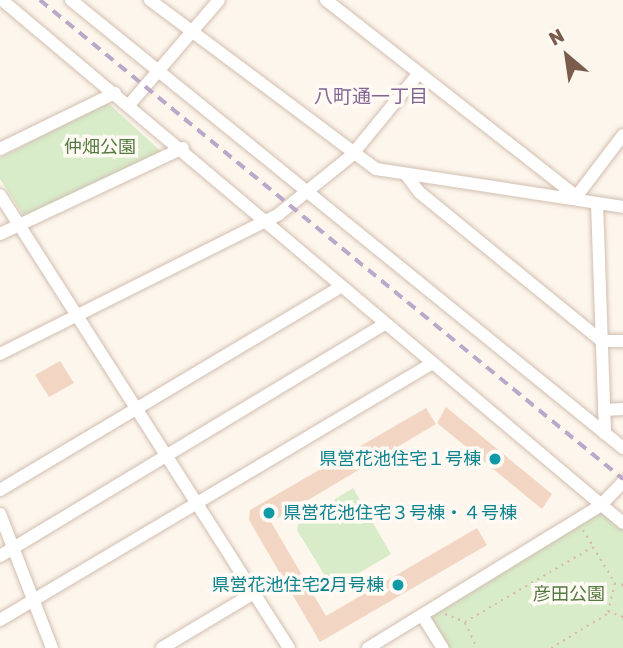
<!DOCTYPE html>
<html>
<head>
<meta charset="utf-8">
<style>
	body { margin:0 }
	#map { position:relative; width:623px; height:648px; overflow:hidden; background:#fdf6ec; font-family:Rubik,"Noto Sans JP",sans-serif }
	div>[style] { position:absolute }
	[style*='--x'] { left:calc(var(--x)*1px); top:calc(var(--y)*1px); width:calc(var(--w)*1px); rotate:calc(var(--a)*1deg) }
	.green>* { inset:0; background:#d8ecc9 }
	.building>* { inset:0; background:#f3d5c3 }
	.path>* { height:2px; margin-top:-1px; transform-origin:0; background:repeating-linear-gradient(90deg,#d9b8a5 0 2px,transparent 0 7px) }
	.roads { filter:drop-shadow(0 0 2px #d1beb0) drop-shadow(0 0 2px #d1beb0) }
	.minor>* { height:12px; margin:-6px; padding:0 6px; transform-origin:6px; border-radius:6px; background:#fff }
	.rail>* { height:3.5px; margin-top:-1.75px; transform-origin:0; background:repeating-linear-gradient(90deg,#b9a8c9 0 10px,transparent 0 17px) }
	.dots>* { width:19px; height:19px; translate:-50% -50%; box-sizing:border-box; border:4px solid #fffaf3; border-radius:50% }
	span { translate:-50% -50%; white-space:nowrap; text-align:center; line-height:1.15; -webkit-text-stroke:7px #fffaf3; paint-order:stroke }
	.park-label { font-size:18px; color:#537a41 }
	.culture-label { font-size:18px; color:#0d838f }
	.right { translate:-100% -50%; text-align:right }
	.left { translate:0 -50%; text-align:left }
	.neighbourhood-label { font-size:19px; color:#846695 }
	.north { position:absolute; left:532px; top:21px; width:70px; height:70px; -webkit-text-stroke:5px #fffaf3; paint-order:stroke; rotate:331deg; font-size:19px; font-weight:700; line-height:28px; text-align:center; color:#7a5c4d }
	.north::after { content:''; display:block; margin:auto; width:24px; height:32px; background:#7a5c4d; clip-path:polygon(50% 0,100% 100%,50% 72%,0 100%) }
</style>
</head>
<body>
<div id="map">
	<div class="green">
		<div style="clip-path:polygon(107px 102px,167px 157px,26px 219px,0 179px,0 158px)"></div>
		<div style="clip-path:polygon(353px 488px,391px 554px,339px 585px,330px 584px,297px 530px,299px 521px)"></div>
		<div style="clip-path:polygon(599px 511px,623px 528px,623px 648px,445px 648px,425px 615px)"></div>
	</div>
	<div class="building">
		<div style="clip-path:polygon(60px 361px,74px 383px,49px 397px,35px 375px)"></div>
		<div style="clip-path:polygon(446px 407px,552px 494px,542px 509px,437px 423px)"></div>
		<div style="clip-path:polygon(426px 408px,436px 424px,271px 522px,326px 616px,477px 528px,487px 545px,320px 642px,249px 520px,250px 510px)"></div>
	</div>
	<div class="path">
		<div style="--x:583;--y:530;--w:19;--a:58"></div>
		<div style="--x:623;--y:585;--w:8;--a:-166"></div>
		<div style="--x:615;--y:583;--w:29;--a:104"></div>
		<div style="--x:608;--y:611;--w:16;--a:22"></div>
		<div style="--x:445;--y:614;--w:22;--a:22"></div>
		<div style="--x:465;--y:622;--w:148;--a:-30.4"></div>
		<div style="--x:593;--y:547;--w:42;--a:58.6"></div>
		<div style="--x:465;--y:623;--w:28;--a:64"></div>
		<div style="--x:551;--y:648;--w:68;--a:-31.1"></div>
	</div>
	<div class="roads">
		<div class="minor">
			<div style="--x:2;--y:0;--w:812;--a:40.1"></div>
			<div style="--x:71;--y:0;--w:711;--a:39.06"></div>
			<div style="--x:150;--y:0;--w:282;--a:36.8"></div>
			<div style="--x:376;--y:169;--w:250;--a:8.7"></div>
			<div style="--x:326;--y:0;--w:318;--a:38.1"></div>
			<div style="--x:129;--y:105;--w:138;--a:-49.4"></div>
			<div style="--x:0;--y:149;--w:128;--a:-26"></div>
			<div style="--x:407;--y:176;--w:20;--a:53"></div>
			<div style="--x:419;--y:192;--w:236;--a:39.2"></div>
			<div style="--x:602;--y:341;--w:21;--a:0"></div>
			<div style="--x:0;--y:195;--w:537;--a:57.46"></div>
			<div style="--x:576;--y:197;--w:78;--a:-52.8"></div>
			<div style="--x:597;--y:203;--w:231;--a:88"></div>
			<div style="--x:0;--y:234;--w:202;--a:-25.2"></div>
			<div style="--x:0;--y:354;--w:312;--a:-26.6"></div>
			<div style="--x:279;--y:214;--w:92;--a:-38.9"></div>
			<div style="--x:351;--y:156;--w:107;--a:-50.7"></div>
			<div style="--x:604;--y:410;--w:19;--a:-3"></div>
			<div style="--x:0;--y:490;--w:398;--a:-30.8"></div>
			<div style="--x:0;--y:514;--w:144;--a:68.8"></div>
			<div style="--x:0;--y:556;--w:449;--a:-31.1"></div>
			<div style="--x:422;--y:615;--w:39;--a:58"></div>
			<div style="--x:0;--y:620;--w:501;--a:-30.71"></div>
			<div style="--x:162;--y:648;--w:107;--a:-30.9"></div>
			<div style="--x:368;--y:648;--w:273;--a:-31.5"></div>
			<div style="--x:601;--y:505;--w:32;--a:-46"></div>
		</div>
	</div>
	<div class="rail">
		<div style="--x:40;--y:0;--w:755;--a:39.41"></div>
	</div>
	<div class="dots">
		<div style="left:495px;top:459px;background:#0f9aa8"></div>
		<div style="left:269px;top:513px;background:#0f9aa8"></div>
		<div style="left:398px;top:585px;background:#0f9aa8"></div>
	</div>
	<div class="park-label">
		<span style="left:100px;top:147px">仲畑公園</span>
		<span style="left:569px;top:594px">彦田公園</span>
	</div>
	<div class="culture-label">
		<span class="right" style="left:481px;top:459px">県営花池住宅１号棟</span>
		<span class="left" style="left:283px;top:513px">県営花池住宅３号棟・４号棟</span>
		<span class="right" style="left:384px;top:585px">県営花池住宅2月号棟</span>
	</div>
	<div class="neighbourhood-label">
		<span style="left:371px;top:97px">八町通一丁目</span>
	</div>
	<div class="north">N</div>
</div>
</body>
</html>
